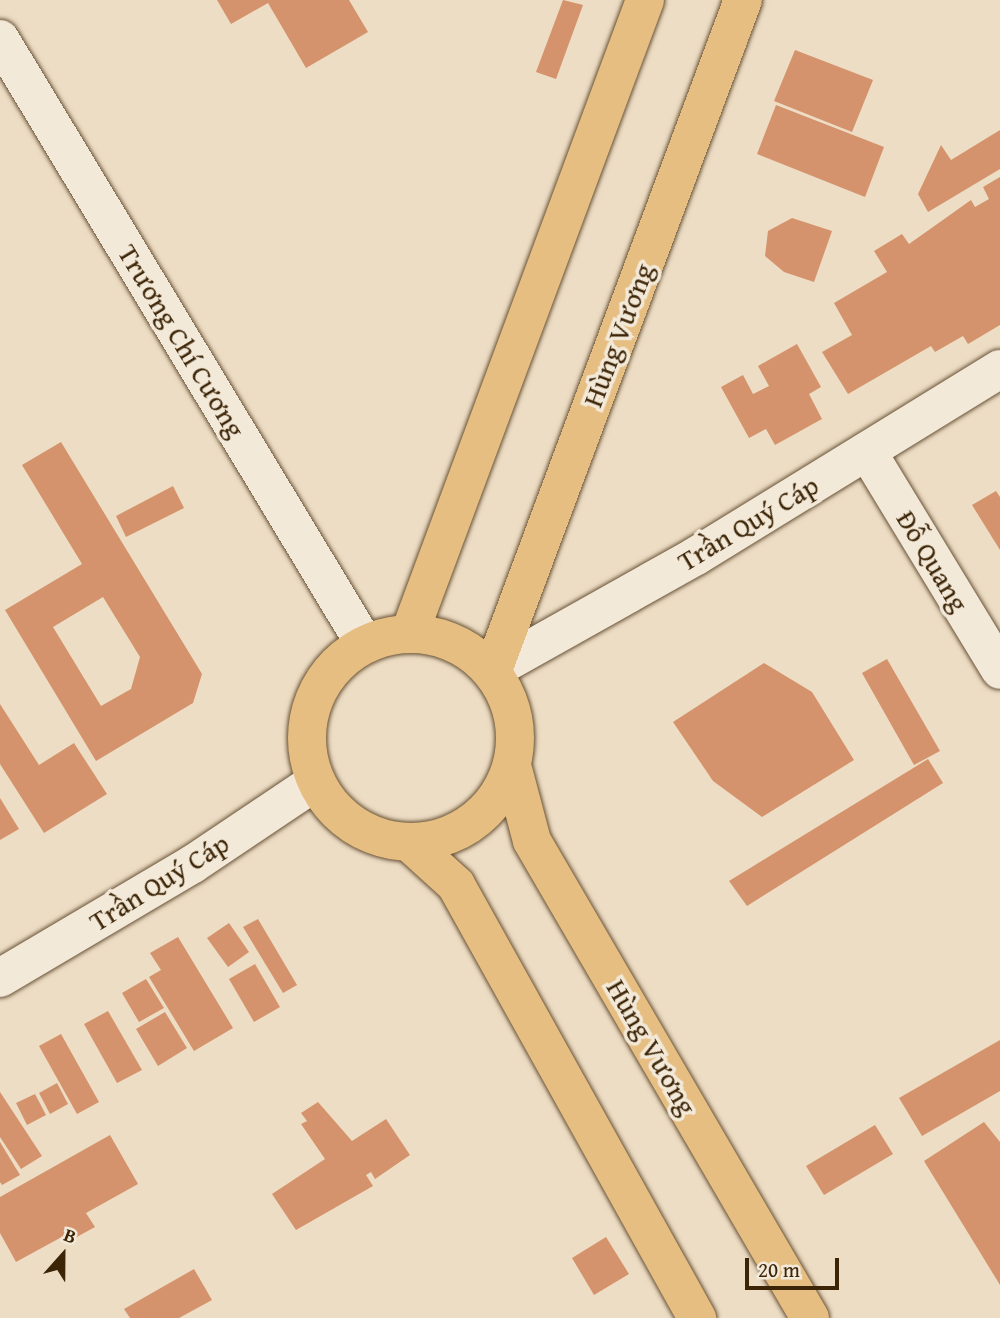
<!DOCTYPE html>
<html>
<head>
<meta charset="utf-8">
<style>
	body { margin:0 }
	#map { position:relative; width:1000px; height:1318px; overflow:hidden; background:#edddc4; font-family:"Gentium Book Plus",serif }
	div>[style] { position:absolute }
	[style*='--x'] { left:calc(var(--x)*1px); top:calc(var(--y)*1px); width:calc(var(--w)*1px); rotate:calc(var(--a)*1deg) }
	.building>* { inset:0; background:#d4936c }
	.roads { filter:drop-shadow(0 0 2px #685236) drop-shadow(0 0 2px #685236) }
	.minor>* { height:38px; margin:-19px; padding:0 19px; transform-origin:19px; border-radius:19px; background:#f3e9d9 }
	.major>* { height:38px; margin:-19px; padding:0 19px; transform-origin:19px; border-radius:19px; background:#e6be82 }
	.major>.ring { margin:-19px; padding:0; box-sizing:content-box; background:none; border:38px solid #e6be82; border-radius:50% }
	span { translate:-50% -50%; white-space:nowrap; text-align:center; line-height:1.15; -webkit-text-stroke:7px #f3e9d9; paint-order:stroke }
	.street-label { font-size:28px; color:#3c2406 }
	.north { position:absolute; left:28px; top:1220px; width:70px; height:70px; -webkit-text-stroke:5px #f3e9d9; paint-order:stroke; rotate:21deg; font-size:19px; font-weight:700; line-height:28px; text-align:center; color:#3c2406 }
	.north::after { content:''; display:block; margin:auto; width:24px; height:32px; background:#3c2406; clip-path:polygon(50% 0,100% 100%,50% 72%,0 100%) }
	.scale { position:absolute; left:745px; top:1258px; width:94px; height:32px; box-sizing:border-box; border:4px solid #3c2406; border-top:0; padding-left:9px; font-size:21px; line-height:24px; white-space:nowrap; color:#3c2406; -webkit-text-stroke:5px #f3e9d9; paint-order:stroke }
</style>
</head>
<body>
<div id="map">
	<div class="building">
		<div style="clip-path:polygon(217px 0,349px 0,368px 32px,306px 68px,268px 3px,231px 24px)"></div>
		<div style="clip-path:polygon(563px 0,583px 5px,556px 79px,536px 72px)"></div>
		<div style="clip-path:polygon(795px 50px,873px 80px,852px 132px,774px 101px)"></div>
		<div style="clip-path:polygon(776px 105px,884px 147px,865px 197px,757px 154px)"></div>
		<div style="clip-path:polygon(1000px 130px,1000px 169px,928px 212px,918px 194px,941px 145px,951px 160px)"></div>
		<div style="clip-path:polygon(1000px 177px,1000px 325px,968px 344px,963px 336px,935px 352px,931px 346px,848px 394px,822px 352px,852px 335px,834px 303px,887px 272px,874px 251px,902px 234px,909px 244px,971px 200px,975px 207px,989px 199px,983px 187px)"></div>
		<div style="clip-path:polygon(792px 218px,832px 231px,814px 282px,784px 272px,765px 256px,768px 231px)"></div>
		<div style="clip-path:polygon(797px 344px,821px 387px,809px 394px,822px 419px,775px 445px,766px 429px,749px 438px,721px 387px,743px 375px,753px 394px,769px 386px,758px 366px)"></div>
		<div style="clip-path:polygon(evenodd,61px 442px,202px 674px,193px 703px,96px 761px,5px 610px,82px 564px,22px 465px,61px 442px,103px 597px,140px 657px,131px 689px,101px 706px,53px 627px,103px 597px)"></div>
		<div style="clip-path:polygon(173px 486px,184px 508px,126px 537px,116px 516px)"></div>
		<div style="clip-path:polygon(996px 491px,1000px 497px,1000px 550px,972px 505px)"></div>
		<div style="clip-path:polygon(887px 659px,940px 751px,914px 765px,862px 673px)"></div>
		<div style="clip-path:polygon(764px 663px,812px 692px,854px 760px,762px 817px,713px 781px,673px 722px)"></div>
		<div style="clip-path:polygon(0 704px,39px 765px,74px 743px,107px 794px,44px 833px,0 764px)"></div>
		<div style="clip-path:polygon(928px 759px,943px 783px,747px 906px,729px 881px)"></div>
		<div style="clip-path:polygon(0 798px,19px 829px,0 840px)"></div>
		<div style="clip-path:polygon(258px 919px,297px 985px,283px 993px,243px 927px)"></div>
		<div style="clip-path:polygon(229px 923px,249px 952px,228px 967px,207px 938px)"></div>
		<div style="clip-path:polygon(178px 937px,233px 1028px,194px 1051px,149px 977px,161px 970px,150px 953px)"></div>
		<div style="clip-path:polygon(255px 964px,280px 1007px,254px 1022px,229px 979px)"></div>
		<div style="clip-path:polygon(146px 979px,164px 1008px,139px 1022px,122px 993px)"></div>
		<div style="clip-path:polygon(108px 1011px,142px 1070px,117px 1083px,84px 1024px)"></div>
		<div style="clip-path:polygon(165px 1012px,187px 1048px,158px 1066px,136px 1029px)"></div>
		<div style="clip-path:polygon(61px 1034px,99px 1102px,77px 1114px,39px 1046px)"></div>
		<div style="clip-path:polygon(1000px 1040px,1000px 1091px,922px 1136px,899px 1098px)"></div>
		<div style="clip-path:polygon(57px 1083px,68px 1104px,50px 1114px,39px 1093px)"></div>
		<div style="clip-path:polygon(0 1092px,42px 1156px,21px 1169px,0 1137px)"></div>
		<div style="clip-path:polygon(35px 1094px,46px 1115px,27px 1125px,16px 1103px)"></div>
		<div style="clip-path:polygon(318px 1102px,352px 1141px,386px 1119px,410px 1155px,375px 1179px,371px 1172px,366px 1175px,373px 1186px,296px 1230px,272px 1194px,325px 1159px,301px 1124px,307px 1121px,301px 1113px)"></div>
		<div style="clip-path:polygon(984px 1122px,1000px 1142px,1000px 1285px,924px 1161px)"></div>
		<div style="clip-path:polygon(875px 1125px,893px 1154px,824px 1195px,806px 1166px)"></div>
		<div style="clip-path:polygon(110px 1135px,138px 1184px,86px 1213px,95px 1227px,73px 1239px,69px 1233px,16px 1262px,0 1233px,0 1197px)"></div>
		<div style="clip-path:polygon(0 1142px,20px 1175px,2px 1185px,0 1182px)"></div>
		<div style="clip-path:polygon(606px 1237px,629px 1274px,594px 1295px,572px 1258px)"></div>
		<div style="clip-path:polygon(194px 1269px,212px 1300px,179px 1318px,130px 1318px,124px 1309px)"></div>
	</div>
	<div class="roads">
		<div class="minor">
			<div style="--x:0;--y:39;--w:705;--a:58.92"></div>
			<div style="--x:867;--y:451;--w:256;--a:58.7"></div>
			<div style="--x:493;--y:670;--w:233;--a:-29.3"></div>
			<div style="--x:696;--y:556;--w:357;--a:-31.6"></div>
			<div style="--x:0;--y:978;--w:224;--a:-30.6"></div>
			<div style="--x:193;--y:864;--w:147;--a:-33.9"></div>
		</div>
		<div class="major">
			<div style="--x:410;--y:632;--w:674;--a:-69.6"></div>
			<div class="ring" style="left:307px;top:634px;width:170px;height:170px"></div>
			<div style="--x:493;--y:670;--w:715;--a:-69.54"></div>
			<div style="--x:513;--y:769;--w:74;--a:75.2"></div>
			<div style="--x:532;--y:841;--w:552;--a:59.77"></div>
			<div style="--x:411;--y:844;--w:61;--a:42.3"></div>
			<div style="--x:456;--y:885;--w:496;--a:60.9"></div>
		</div>
	</div>
	<div class="street-label">
		<span style="left:618px;top:335px;rotate:-69deg">Hùng Vương</span>
		<span style="left:182px;top:341px;rotate:59deg">Trương Chí Cương</span>
		<span style="left:748px;top:523px;rotate:-31deg">Trần Quý Cáp</span>
		<span style="left:933px;top:561px;rotate:59deg">Đỗ Quang</span>
		<span style="left:159px;top:882px;rotate:-32deg">Trần Quý Cáp</span>
		<span style="left:652px;top:1047px;rotate:60deg">Hùng Vương</span>
	</div>
	<div class="north">B</div>
	<div class="scale">20 m</div>
</div>
</body>
</html>
